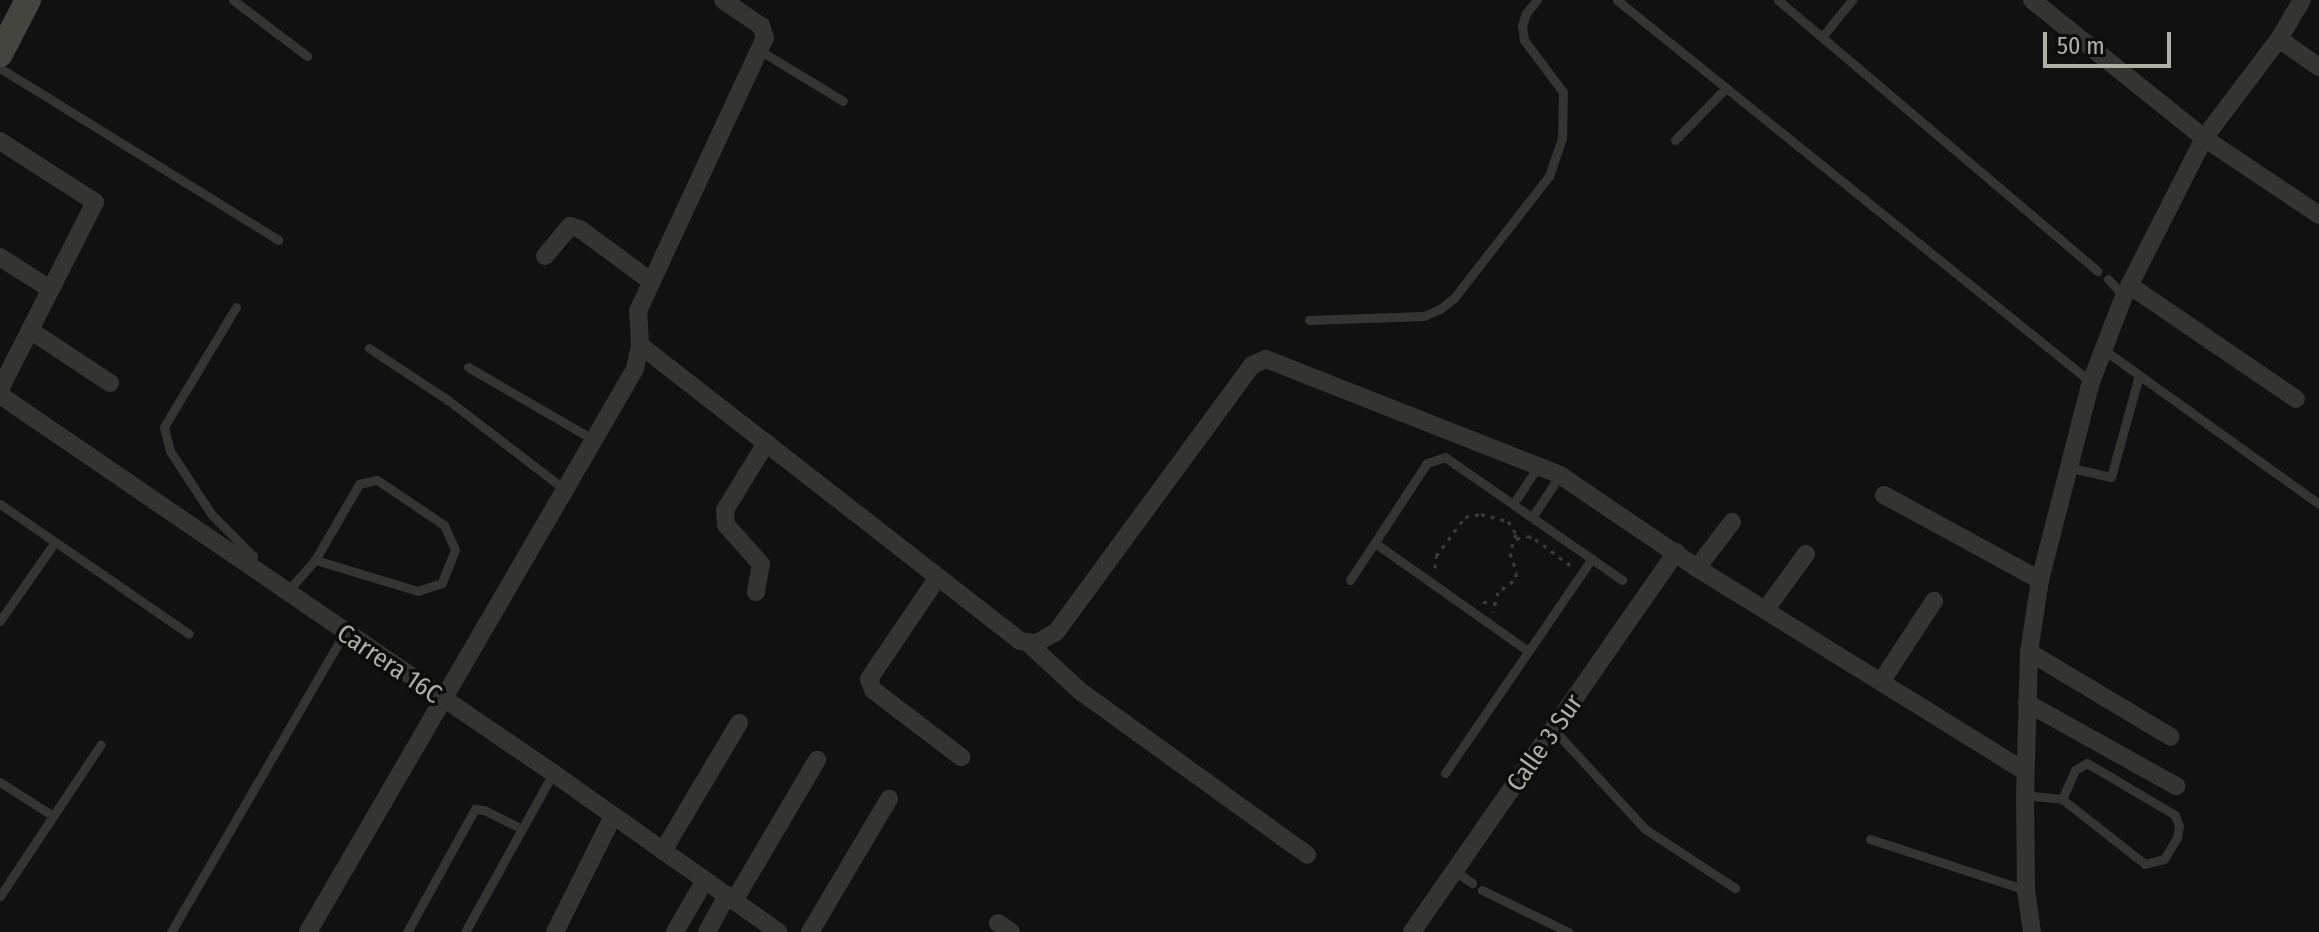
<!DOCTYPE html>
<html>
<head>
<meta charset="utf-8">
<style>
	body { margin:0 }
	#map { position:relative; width:2319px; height:932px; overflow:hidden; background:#101110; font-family:"Fira Sans Condensed",sans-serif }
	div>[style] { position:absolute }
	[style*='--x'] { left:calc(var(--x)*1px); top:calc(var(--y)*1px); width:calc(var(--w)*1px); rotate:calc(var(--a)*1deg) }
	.path>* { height:3px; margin-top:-1.5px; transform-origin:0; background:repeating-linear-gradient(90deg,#3b3c37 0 4px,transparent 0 10px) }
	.service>* { height:9px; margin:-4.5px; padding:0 4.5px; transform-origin:4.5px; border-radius:4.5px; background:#343531 }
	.minor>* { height:18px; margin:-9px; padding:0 9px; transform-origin:9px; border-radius:9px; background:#343531 }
	.secondary>* { height:26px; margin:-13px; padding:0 13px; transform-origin:13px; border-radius:13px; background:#44453f }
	span { translate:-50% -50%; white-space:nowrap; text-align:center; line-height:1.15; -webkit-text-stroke:7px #0b0c0b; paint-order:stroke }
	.street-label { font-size:26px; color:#aeb0a2 }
	.scale { position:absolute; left:2043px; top:32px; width:128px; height:36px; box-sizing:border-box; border:4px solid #aeb0a2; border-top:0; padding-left:10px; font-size:24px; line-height:28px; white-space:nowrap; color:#aeb0a2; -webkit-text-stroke:6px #0b0c0b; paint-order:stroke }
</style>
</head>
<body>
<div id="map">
	<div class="path">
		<div style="--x:1516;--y:539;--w:12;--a:-14"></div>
		<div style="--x:1528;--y:536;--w:8;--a:23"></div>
		<div style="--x:1535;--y:539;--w:44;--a:36.6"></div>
		<div style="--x:1435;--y:568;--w:12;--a:-85"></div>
		<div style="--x:1436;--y:556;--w:49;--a:-53.4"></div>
		<div style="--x:1465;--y:517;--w:16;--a:-11"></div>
		<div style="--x:1481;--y:514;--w:28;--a:15"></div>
		<div style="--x:1508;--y:521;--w:15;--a:58"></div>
		<div style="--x:1516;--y:534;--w:20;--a:108"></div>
		<div style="--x:1510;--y:553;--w:21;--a:71"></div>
		<div style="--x:1517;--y:573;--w:9;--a:117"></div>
		<div style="--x:1513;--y:581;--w:19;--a:144"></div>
		<div style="--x:1498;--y:592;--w:21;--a:104"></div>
		<div style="--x:1483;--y:602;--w:12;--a:5"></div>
	</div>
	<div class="service">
		<div style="--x:233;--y:0;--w:93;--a:37.1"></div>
		<div style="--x:1617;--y:0;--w:609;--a:38.87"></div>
		<div style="--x:1778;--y:0;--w:419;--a:40.3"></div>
		<div style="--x:1822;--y:37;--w:48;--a:-51"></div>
		<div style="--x:759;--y:50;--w:98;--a:31.3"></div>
		<div style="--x:0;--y:68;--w:327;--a:31.7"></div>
		<div style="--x:1675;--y:140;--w:73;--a:-45.6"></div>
		<div style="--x:2108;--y:279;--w:23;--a:47"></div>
		<div style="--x:236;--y:307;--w:140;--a:121"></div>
		<div style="--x:164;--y:427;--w:25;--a:76"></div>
		<div style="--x:170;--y:451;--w:77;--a:56.7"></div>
		<div style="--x:212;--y:515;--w:58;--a:45"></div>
		<div style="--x:253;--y:556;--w:13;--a:99"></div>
		<div style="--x:1309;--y:320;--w:115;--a:-2"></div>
		<div style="--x:1424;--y:316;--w:17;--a:-24"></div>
		<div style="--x:1440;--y:309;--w:18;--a:-38"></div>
		<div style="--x:1454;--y:298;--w:155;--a:-52.1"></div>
		<div style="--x:1549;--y:176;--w:39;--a:-71"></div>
		<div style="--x:1562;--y:139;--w:47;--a:-88.8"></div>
		<div style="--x:1563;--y:92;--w:65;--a:-126.9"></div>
		<div style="--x:1524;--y:40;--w:14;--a:-98"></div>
		<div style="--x:1522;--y:26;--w:14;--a:-73"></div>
		<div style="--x:1526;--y:13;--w:17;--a:-50"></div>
		<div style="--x:369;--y:348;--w:95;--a:33.4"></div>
		<div style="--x:448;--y:400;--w:146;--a:37.5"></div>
		<div style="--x:2104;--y:350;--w:264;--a:35.6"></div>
		<div style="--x:468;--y:367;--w:146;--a:30.1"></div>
		<div style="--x:2071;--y:468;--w:41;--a:12.7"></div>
		<div style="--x:2111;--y:477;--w:106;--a:-74.6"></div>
		<div style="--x:1514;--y:503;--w:45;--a:-56.7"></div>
		<div style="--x:0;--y:504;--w:229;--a:34.5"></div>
		<div style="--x:1533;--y:516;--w:49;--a:-56.6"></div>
		<div style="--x:1375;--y:543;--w:187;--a:35.2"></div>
		<div style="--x:1350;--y:580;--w:140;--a:-56.7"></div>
		<div style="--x:1427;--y:463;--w:19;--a:-18"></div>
		<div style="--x:1445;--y:457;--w:216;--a:34.8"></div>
		<div style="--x:286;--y:593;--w:44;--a:-48.7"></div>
		<div style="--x:315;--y:560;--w:88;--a:-59.9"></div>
		<div style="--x:359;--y:484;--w:18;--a:-13"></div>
		<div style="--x:377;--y:480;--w:81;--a:33.9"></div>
		<div style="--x:444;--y:525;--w:27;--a:66"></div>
		<div style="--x:455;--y:550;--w:35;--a:112"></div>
		<div style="--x:442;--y:583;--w:25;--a:162"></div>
		<div style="--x:418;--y:591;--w:108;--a:-163.2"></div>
		<div style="--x:0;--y:621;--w:96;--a:-55.2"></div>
		<div style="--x:1554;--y:730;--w:134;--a:47.4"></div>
		<div style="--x:1645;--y:829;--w:108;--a:33.2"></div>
		<div style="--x:1445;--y:773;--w:260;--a:-55.6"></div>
		<div style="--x:0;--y:782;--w:63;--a:32.7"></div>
		<div style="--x:2025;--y:795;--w:37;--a:6"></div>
		<div style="--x:2062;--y:799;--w:105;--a:38.1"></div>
		<div style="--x:2145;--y:864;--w:20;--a:-15"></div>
		<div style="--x:2164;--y:859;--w:26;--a:-59"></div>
		<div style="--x:2177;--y:837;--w:11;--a:-80"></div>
		<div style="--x:2179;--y:826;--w:12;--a:-110"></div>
		<div style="--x:2175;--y:815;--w:102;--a:-149.4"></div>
		<div style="--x:2087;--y:763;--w:14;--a:150"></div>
		<div style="--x:2075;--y:770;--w:32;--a:114"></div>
		<div style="--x:1870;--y:839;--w:164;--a:18.1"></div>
		<div style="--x:1455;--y:871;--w:21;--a:35"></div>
		<div style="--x:1482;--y:890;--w:96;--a:26"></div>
		<div style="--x:0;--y:896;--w:182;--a:-56.4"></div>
		<div style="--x:171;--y:932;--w:345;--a:-59.9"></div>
		<div style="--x:407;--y:932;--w:141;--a:-61.1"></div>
		<div style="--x:475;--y:809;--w:9;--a:6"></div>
		<div style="--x:484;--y:810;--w:42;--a:26.6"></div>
		<div style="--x:465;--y:932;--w:182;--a:-61"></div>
	</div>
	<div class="minor">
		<div style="--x:2032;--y:0;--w:221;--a:38.7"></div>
		<div style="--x:2204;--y:138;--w:138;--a:33.8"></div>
		<div style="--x:2279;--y:39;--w:49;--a:35"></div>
		<div style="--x:0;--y:141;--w:113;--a:32.7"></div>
		<div style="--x:95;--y:202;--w:210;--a:116.9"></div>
		<div style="--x:545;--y:256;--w:39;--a:-50"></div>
		<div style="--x:570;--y:226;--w:10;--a:17"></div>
		<div style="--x:580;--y:229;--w:89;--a:36.4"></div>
		<div style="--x:0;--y:257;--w:59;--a:32.6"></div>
		<div style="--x:2129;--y:285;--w:202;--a:34.3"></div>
		<div style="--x:30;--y:330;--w:96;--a:33.5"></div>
		<div style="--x:640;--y:345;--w:482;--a:37.9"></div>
		<div style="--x:1020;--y:641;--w:17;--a:7"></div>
		<div style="--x:1037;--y:643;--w:22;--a:-30"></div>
		<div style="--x:1056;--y:632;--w:331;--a:-53.7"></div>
		<div style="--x:1252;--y:365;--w:15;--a:-23"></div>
		<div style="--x:1266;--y:359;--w:316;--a:21.5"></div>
		<div style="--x:1560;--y:475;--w:166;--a:34.2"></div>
		<div style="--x:1697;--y:568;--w:386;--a:31.8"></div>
		<div style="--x:0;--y:395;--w:670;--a:34.35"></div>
		<div style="--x:553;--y:773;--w:276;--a:35.2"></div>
		<div style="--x:1884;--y:495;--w:178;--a:28.6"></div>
		<div style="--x:1697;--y:568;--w:58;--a:-52.7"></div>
		<div style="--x:938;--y:577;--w:123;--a:124.1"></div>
		<div style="--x:869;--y:679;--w:12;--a:70"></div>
		<div style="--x:873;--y:690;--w:111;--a:37.3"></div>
		<div style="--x:756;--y:592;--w:28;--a:-80"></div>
		<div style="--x:761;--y:564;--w:52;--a:-131.9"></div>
		<div style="--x:726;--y:525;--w:15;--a:-94"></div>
		<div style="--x:725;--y:510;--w:79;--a:-58.5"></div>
		<div style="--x:1766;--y:609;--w:68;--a:-54"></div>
		<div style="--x:1028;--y:643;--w:71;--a:42.7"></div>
		<div style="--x:1080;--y:691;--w:280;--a:35.8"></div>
		<div style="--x:2029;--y:652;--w:165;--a:30.9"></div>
		<div style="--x:1881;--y:682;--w:97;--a:-56.8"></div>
		<div style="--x:2027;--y:703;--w:171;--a:29.1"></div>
		<div style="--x:663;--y:851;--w:149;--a:-59.3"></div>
		<div style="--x:734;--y:901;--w:164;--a:-59.5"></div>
		<div style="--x:998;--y:923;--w:16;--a:35"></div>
		<div style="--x:308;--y:932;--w:651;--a:-59.85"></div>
		<div style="--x:635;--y:369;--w:25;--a:-78"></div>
		<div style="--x:640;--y:345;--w:34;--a:-93"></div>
		<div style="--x:638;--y:311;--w:301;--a:-65.1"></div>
		<div style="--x:765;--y:38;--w:13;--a:-108"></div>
		<div style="--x:761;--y:26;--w:46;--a:-145.6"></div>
		<div style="--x:555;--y:932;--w:130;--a:-63.4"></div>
		<div style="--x:675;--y:932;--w:60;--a:-60"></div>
		<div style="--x:707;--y:932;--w:42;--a:-61.6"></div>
		<div style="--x:810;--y:932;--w:155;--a:-59.3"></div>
		<div style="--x:1412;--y:932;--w:463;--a:-55.2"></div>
		<div style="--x:2032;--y:932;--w:42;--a:-98.1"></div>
		<div style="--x:2026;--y:890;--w:95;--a:-90.6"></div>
		<div style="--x:2025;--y:795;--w:143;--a:-88.4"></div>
		<div style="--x:2029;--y:652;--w:73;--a:-81.3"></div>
		<div style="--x:2040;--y:580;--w:204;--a:-75.6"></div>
		<div style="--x:2091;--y:382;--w:92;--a:-69"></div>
		<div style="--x:2124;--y:296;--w:177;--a:-63.1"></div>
		<div style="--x:2204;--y:138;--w:124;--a:-52.9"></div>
		<div style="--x:2279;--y:39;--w:45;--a:-59.5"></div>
	</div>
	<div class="secondary">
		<div style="--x:0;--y:54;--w:61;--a:-62.6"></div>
	</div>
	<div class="street-label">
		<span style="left:389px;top:664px;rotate:34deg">Carrera 16C</span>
		<span style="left:1545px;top:743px;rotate:-55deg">Calle 3 Sur</span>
	</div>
	<div class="scale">50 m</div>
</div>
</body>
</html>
